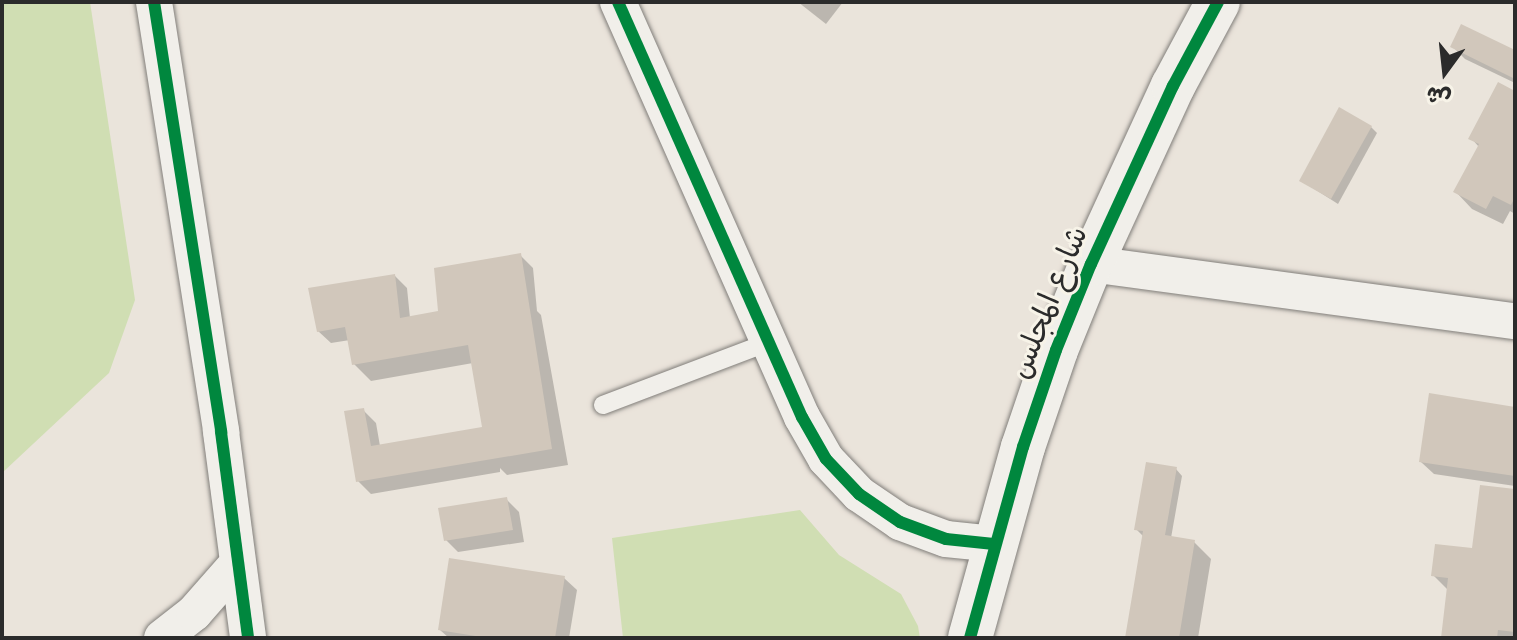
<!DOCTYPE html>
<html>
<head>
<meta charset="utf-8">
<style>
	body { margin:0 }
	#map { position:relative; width:1517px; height:640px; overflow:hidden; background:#eae4db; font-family:Mynerve,"Playpen Sans Arabic",sans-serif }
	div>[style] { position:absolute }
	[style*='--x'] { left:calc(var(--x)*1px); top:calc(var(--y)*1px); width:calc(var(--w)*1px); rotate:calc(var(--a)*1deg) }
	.green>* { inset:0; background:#d0deb3 }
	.shadow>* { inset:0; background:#0003 }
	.building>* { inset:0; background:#d1c7bb }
	.roads { filter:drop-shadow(0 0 2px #817e7a) drop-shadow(0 0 2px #817e7a) }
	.service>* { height:18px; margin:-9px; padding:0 9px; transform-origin:9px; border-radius:9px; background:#f1efea }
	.minor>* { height:36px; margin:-18px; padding:0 18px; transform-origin:18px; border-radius:18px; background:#f1efea }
	.tertiary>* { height:44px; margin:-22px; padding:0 22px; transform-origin:22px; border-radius:22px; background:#f1efea }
	.cycleway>* { height:12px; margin:-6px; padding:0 6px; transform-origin:6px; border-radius:6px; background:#00873e }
	span { translate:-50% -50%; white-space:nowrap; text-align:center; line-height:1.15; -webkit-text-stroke:6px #f7f3e8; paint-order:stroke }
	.street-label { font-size:30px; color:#2b2b2b }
	.frame { position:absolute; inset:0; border:4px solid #2b2b2b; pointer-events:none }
	.north { position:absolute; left:1405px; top:32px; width:80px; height:80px; -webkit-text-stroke:6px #f7f3e8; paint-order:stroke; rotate:195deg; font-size:22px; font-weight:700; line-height:32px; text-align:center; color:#2b2b2b }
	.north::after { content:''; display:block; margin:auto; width:28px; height:36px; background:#2b2b2b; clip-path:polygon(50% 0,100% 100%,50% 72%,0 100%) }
</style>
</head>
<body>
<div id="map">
	<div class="green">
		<div style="clip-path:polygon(2px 2px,90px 2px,135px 300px,109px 373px,2px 473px)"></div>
		<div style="clip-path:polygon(800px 510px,839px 555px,901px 594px,918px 626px,920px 638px,623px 638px,612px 538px)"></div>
	</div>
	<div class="shadow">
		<div style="clip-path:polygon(798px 2px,843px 2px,826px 24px)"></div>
		<div style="clip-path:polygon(1453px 47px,1515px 53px,1515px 83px,1465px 59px)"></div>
		<div style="clip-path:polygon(1515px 93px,1515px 214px,1510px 211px,1503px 224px,1472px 209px,1456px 192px,1479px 147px,1471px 138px)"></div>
		<div style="clip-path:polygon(1371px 127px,1377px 133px,1338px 204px,1302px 181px)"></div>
		<div style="clip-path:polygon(520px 255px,533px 268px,537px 311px,541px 315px,568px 465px,507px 475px,500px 468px,500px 472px,371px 494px,358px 481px,363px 410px,376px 423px,380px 446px,486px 433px,473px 363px,371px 381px,354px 364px,350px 340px,331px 343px,318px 331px,395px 276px,407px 288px,410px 318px,443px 312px)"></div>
		<div style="clip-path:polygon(1515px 409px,1515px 486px,1434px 474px,1421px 462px)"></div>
		<div style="clip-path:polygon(1176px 469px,1182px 476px,1171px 538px,1194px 542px,1211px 559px,1198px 638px,1127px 638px,1143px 536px,1136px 529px)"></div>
		<div style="clip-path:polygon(1515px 491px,1515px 638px,1443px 638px,1449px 591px,1433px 575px,1474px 550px)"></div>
		<div style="clip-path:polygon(506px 499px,519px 512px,524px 542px,458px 552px,446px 540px)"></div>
		<div style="clip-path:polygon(564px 578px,577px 590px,569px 638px,449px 638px,440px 630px)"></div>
	</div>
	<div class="building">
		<div style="clip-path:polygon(1461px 24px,1515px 50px,1515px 79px,1450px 47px)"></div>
		<div style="clip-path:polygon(1498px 82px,1515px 91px,1515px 197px,1511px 205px,1493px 196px,1486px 209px,1453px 192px,1479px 144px,1468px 139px)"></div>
		<div style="clip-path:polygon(1339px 107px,1372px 126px,1331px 199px,1299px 181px)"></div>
		<div style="clip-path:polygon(521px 253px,552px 449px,356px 482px,344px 411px,364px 408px,371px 446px,482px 427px,468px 345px,352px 365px,345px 327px,317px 332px,308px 288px,395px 274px,400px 318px,438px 311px,434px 268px)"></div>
		<div style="clip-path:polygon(1429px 393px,1515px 407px,1515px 476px,1419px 462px)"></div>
		<div style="clip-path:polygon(1146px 462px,1177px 467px,1165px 535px,1195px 540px,1179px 638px,1125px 638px,1143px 531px,1134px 530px)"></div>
		<div style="clip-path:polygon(1480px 485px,1515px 489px,1515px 632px,1498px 630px,1497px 638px,1441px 638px,1448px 578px,1431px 576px,1435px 544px,1472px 548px)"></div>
		<div style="clip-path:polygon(507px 497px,513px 530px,444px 541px,438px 508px)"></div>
		<div style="clip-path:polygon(449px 558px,565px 576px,555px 638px,488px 638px,438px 630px)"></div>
	</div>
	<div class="roads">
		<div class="service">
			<div style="--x:603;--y:405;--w:178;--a:-20.8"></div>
		</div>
		<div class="minor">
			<div style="--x:154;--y:2;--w:435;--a:81.1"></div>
			<div style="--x:221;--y:432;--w:208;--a:82.5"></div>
			<div style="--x:618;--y:2;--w:454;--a:66.1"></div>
			<div style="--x:802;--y:417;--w:48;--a:60.3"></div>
			<div style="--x:826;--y:459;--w:48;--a:46.7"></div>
			<div style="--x:859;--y:494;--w:50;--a:34.3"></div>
			<div style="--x:900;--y:522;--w:49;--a:20.3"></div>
			<div style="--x:946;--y:539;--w:48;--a:5.9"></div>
			<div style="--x:1091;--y:264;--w:428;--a:7.7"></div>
			<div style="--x:162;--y:638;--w:41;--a:-38"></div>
			<div style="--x:194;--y:613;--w:65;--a:-48.7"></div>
		</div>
		<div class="tertiary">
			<div style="--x:970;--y:638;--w:198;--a:-74.5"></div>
			<div style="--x:1023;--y:447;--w:102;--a:-71.2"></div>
			<div style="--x:1056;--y:350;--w:93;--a:-67.9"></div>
			<div style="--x:1091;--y:264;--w:196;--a:-65.3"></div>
			<div style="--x:1173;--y:86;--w:95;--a:-61.8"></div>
		</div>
	</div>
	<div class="cycleway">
		<div style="--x:154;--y:2;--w:435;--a:81.1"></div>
		<div style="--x:221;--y:432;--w:208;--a:82.5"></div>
		<div style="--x:618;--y:2;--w:454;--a:66.1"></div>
		<div style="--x:802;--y:417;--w:48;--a:60.3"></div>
		<div style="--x:826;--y:459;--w:48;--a:46.7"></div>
		<div style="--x:859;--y:494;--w:50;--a:34.3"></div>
		<div style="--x:900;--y:522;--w:49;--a:20.3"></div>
		<div style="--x:946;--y:539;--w:48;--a:5.9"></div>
		<div style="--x:970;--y:638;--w:198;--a:-74.5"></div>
		<div style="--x:1023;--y:447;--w:102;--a:-71.2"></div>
		<div style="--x:1056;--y:350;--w:93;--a:-67.9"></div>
		<div style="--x:1091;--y:264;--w:196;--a:-65.3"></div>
		<div style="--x:1173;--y:86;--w:95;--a:-61.8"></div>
	</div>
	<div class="street-label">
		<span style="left:1050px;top:303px;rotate:-68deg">شارع المجلس</span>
	</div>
	<div class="frame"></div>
	<div class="north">ش</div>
</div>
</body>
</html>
